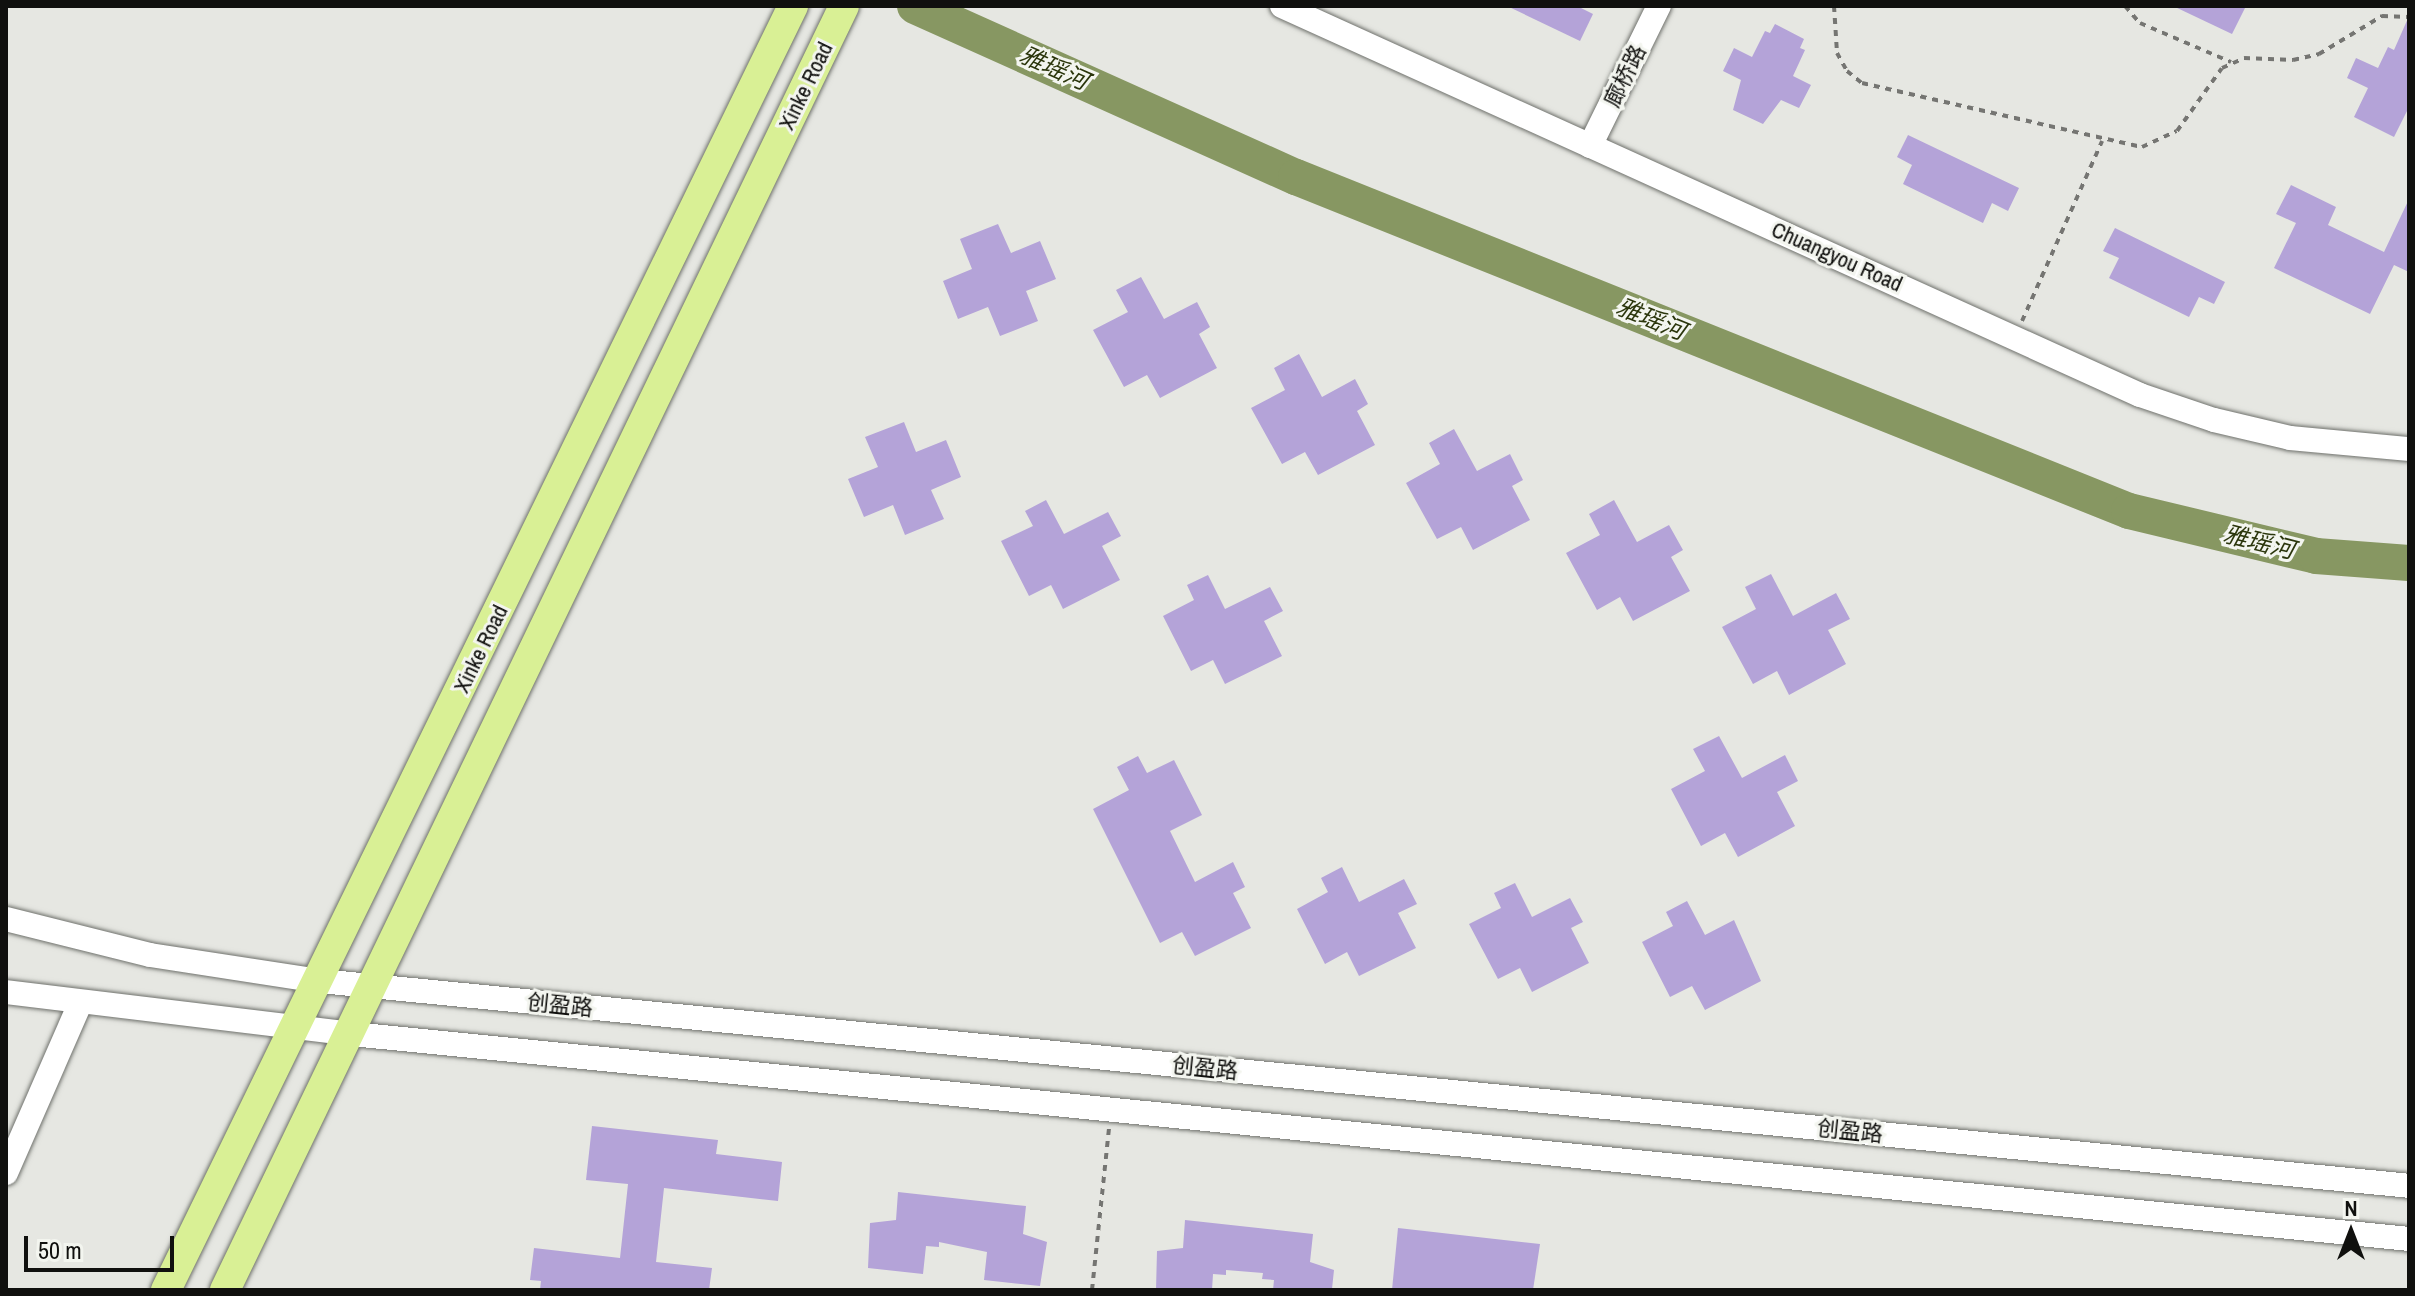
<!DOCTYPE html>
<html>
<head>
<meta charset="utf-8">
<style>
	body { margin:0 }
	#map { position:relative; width:2415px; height:1296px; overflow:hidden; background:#e6e7e2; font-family:"Archivo Narrow","Noto Sans SC",sans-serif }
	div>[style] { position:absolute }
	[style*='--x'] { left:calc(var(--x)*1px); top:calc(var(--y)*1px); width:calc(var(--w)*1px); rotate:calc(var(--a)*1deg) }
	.river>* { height:36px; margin:-18px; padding:0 18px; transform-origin:18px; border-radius:18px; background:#879762 }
	.building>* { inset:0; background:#b4a3d8 }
	.path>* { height:4px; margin-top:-2px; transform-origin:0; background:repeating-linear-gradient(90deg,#757572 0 6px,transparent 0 12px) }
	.roads { filter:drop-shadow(0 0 2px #6f716c) drop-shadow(0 0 2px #6f716c) }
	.minor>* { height:24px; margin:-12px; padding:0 12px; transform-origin:12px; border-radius:12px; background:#fff }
	.major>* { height:30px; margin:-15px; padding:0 15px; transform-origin:15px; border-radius:15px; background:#d9f095 }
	span { translate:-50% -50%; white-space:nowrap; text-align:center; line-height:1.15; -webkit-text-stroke:6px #f3f5ef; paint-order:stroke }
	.street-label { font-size:22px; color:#10100e }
	.water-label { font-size:24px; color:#2b360c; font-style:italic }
	.frame { position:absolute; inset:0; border:8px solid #10100e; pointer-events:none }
	.north { position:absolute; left:2311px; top:1192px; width:80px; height:80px; -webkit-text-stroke:6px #f3f5ef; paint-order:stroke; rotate:0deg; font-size:22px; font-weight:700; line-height:32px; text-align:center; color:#10100e }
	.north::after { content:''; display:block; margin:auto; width:28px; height:36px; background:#10100e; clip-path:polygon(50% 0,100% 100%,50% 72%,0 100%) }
	.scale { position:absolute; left:24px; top:1236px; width:150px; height:36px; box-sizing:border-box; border:4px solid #10100e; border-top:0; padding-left:10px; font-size:24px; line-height:28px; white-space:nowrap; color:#10100e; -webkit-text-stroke:6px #f3f5ef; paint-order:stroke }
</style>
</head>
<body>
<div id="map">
	<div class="river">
		<div style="--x:915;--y:6;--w:418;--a:24.2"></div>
		<div style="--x:1296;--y:177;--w:897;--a:21.85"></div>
		<div style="--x:2129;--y:511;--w:192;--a:13.5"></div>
		<div style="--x:2316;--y:556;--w:93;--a:4.3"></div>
	</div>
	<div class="building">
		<div style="clip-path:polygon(1507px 6px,1577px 6px,1593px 14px,1580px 41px)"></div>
		<div style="clip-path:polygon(2173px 6px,2246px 6px,2232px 34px)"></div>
		<div style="clip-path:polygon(2409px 16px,2409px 107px,2394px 137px,2354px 117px,2368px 88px,2347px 78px,2356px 58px,2378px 68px,2388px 47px,2394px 50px)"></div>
		<div style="clip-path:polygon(1775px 24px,1804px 39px,1800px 48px,1805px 50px,1793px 76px,1811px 85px,1799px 108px,1781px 100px,1763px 124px,1733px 110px,1741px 80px,1723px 71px,1734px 48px,1752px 57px,1765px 31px,1770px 33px)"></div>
		<div style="clip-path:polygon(1908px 135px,2019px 188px,2008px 211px,1992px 203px,1983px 223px,1903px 184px,1912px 165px,1897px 157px)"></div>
		<div style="clip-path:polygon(2291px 185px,2336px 207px,2328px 225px,2384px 252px,2409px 199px,2409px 272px,2394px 265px,2370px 314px,2274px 268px,2296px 223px,2276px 214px)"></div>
		<div style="clip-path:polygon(998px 224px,1011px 253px,1040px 241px,1056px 279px,1026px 291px,1038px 321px,1000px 336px,988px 307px,958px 319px,943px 281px,972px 269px,960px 239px)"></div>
		<div style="clip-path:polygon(2115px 228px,2225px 282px,2214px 304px,2199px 297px,2189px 317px,2109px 278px,2119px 258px,2103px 251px)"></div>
		<div style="clip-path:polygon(1141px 277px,1164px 319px,1197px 302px,1210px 327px,1199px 334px,1217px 368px,1160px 398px,1147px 375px,1124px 387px,1093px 330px,1128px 312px,1116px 290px)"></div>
		<div style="clip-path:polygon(1299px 354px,1322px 397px,1355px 379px,1368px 404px,1357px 411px,1375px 445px,1318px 475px,1305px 452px,1282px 464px,1251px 408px,1285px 390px,1274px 368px)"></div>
		<div style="clip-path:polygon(904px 422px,916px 452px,946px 440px,961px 477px,931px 490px,944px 519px,905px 535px,893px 505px,864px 517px,848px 479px,878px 467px,865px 437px)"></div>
		<div style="clip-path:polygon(1454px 429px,1477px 471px,1510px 454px,1523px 480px,1512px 486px,1530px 520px,1473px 550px,1461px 527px,1437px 539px,1406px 483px,1440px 464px,1429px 443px)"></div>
		<div style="clip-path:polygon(1046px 500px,1064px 534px,1108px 512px,1121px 536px,1102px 546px,1120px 580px,1063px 609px,1051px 585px,1029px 596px,1001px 541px,1033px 526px,1025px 511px)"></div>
		<div style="clip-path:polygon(1614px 500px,1637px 542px,1669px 525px,1683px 550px,1671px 557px,1690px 591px,1633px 621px,1620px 597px,1597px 610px,1566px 553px,1600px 535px,1589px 514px)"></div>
		<div style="clip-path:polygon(1771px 574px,1793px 616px,1836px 593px,1850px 619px,1828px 630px,1846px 664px,1789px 695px,1777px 671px,1753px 684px,1722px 627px,1756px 609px,1745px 587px)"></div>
		<div style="clip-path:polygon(1208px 575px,1225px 609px,1270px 587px,1283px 611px,1264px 621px,1282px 656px,1225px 684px,1213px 660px,1191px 671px,1163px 616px,1194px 600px,1187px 585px)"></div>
		<div style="clip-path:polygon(1719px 736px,1742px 778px,1785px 755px,1798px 781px,1777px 792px,1795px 826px,1738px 857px,1725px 833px,1701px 846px,1671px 789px,1705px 771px,1693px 749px)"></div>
		<div style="clip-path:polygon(1138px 756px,1147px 773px,1174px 760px,1202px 815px,1170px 831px,1195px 882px,1233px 862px,1245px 887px,1233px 893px,1251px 928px,1195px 956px,1182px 932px,1160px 943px,1093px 809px,1129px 790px,1117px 767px)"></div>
		<div style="clip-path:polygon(1342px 867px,1359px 902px,1404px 879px,1417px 904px,1398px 913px,1416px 948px,1359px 976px,1347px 952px,1325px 964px,1297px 909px,1328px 892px,1321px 878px)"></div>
		<div style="clip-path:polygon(1515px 883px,1532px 917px,1570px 898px,1583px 922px,1571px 928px,1589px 963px,1532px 992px,1520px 968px,1498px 979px,1469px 924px,1501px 908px,1494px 893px)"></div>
		<div style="clip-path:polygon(1687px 901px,1705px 935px,1734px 920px,1761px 981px,1705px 1010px,1692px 986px,1670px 997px,1642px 942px,1673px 926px,1666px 912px)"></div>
		<div style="clip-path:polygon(592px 1126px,718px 1140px,716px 1154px,782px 1162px,778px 1201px,664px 1188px,656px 1262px,712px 1268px,709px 1290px,540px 1290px,541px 1281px,530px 1280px,534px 1248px,620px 1258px,628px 1184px,586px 1180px)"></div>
		<div style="clip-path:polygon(898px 1192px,1026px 1206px,1023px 1234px,1047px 1242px,1040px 1286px,984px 1280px,987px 1252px,939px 1242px,939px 1247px,926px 1246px,923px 1274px,868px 1268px,870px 1223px,896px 1220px)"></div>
		<div style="clip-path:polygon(1185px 1220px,1313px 1234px,1310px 1262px,1334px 1270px,1332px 1289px,1273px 1290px,1274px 1280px,1262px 1279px,1263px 1273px,1226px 1270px,1226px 1275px,1213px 1274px,1212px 1290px,1156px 1290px,1157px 1251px,1183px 1248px)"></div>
		<div style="clip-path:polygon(1398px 1228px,1540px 1244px,1533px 1290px,1392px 1290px)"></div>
	</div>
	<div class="path">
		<div style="--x:1834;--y:6;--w:47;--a:86.3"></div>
		<div style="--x:1837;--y:53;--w:21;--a:61"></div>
		<div style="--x:1847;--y:71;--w:19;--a:39"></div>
		<div style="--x:1862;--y:83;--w:287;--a:12.9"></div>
		<div style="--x:2142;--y:147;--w:38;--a:-25"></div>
		<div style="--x:2177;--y:131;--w:77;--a:-54.5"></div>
		<div style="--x:2222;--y:68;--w:24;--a:-24"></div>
		<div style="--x:2244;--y:58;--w:49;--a:2.3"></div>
		<div style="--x:2293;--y:60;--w:27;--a:-13"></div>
		<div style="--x:2319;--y:54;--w:74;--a:-31.1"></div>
		<div style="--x:2382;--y:16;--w:27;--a:2"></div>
		<div style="--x:2125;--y:6;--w:23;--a:49"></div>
		<div style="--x:2140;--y:23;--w:99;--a:23.2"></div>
		<div style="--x:2022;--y:321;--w:197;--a:-66"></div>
		<div style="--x:1092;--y:1290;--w:162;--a:-84"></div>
	</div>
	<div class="roads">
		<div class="minor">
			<div style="--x:1282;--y:6;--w:942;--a:24.39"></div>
			<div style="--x:2140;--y:395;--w:78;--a:18.7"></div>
			<div style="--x:2214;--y:420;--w:78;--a:13.3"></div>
			<div style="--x:2290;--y:438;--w:120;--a:5.3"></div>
			<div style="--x:1590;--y:146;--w:156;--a:-63.8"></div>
			<div style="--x:6;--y:919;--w:148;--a:14"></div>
			<div style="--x:150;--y:955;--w:172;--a:8.7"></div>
			<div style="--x:320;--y:981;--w:2099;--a:5.6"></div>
			<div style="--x:6;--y:992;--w:349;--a:6.9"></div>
			<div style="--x:352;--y:1034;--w:2067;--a:5.69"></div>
			<div style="--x:6;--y:1173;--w:184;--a:-66.4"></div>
		</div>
		<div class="major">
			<div style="--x:166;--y:1290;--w:1429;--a:-63.97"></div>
			<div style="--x:225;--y:1290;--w:1425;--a:-64.26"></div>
		</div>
	</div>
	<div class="street-label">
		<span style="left:1625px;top:76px;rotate:-64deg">廊桥路</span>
		<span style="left:806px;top:86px;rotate:-64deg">Xinke Road</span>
		<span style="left:1837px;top:257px;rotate:24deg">Chuangyou Road</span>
		<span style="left:481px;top:649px;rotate:-64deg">Xinke Road</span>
		<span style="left:560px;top:1005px;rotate:6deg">创盈路</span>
		<span style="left:1205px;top:1068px;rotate:6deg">创盈路</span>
		<span style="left:1850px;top:1131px;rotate:6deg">创盈路</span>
	</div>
	<div class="water-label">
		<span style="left:1054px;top:68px;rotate:24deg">雅瑶河</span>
		<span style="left:1651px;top:319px;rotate:22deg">雅瑶河</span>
		<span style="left:2259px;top:542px;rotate:14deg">雅瑶河</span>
	</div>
	<div class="frame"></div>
	<div class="north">N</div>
	<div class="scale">50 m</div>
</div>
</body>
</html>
